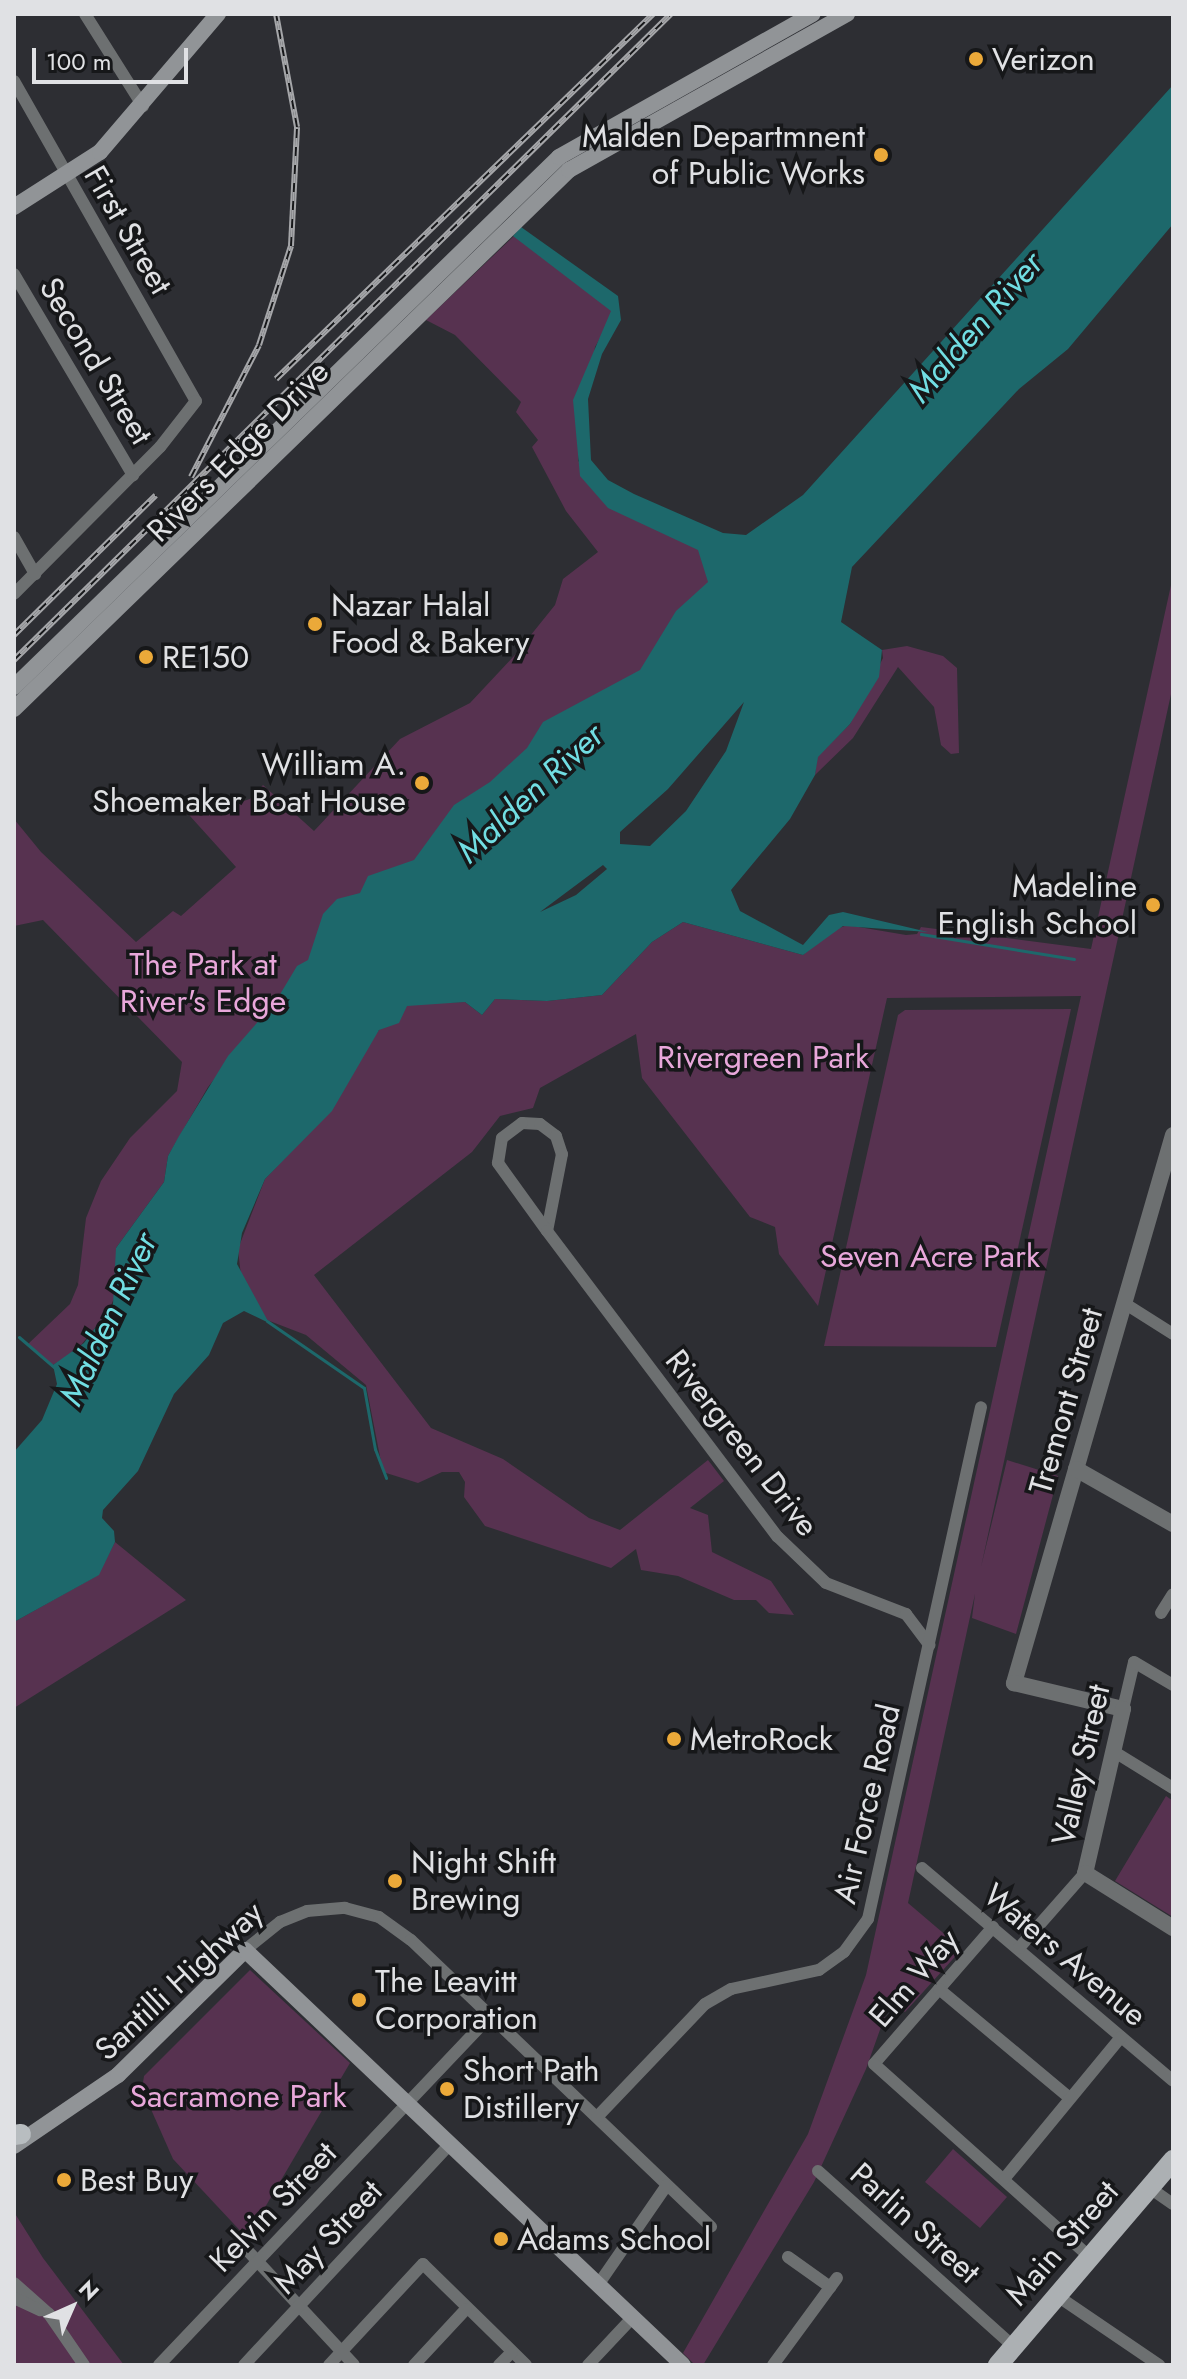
<!DOCTYPE html>
<html>
<head>
<meta charset="utf-8">
<style>
	body { margin:0 }
	#map { position:relative; width:1187px; height:2379px; overflow:hidden; background:#2d2e33; font-family:Jost,sans-serif }
	div>[style] { position:absolute }
	[style*='--x'] { left:calc(var(--x)*1px); top:calc(var(--y)*1px); width:calc(var(--w)*1px); rotate:calc(var(--a)*1deg) }
	.green>* { inset:0; background:#573250 }
	.water>* { inset:0; background:#1d686b }
	.stream>* { height:3px; margin:-1.5px; padding:0 1.5px; transform-origin:1.5px; border-radius:1.5px; background:#1d686b }
	.minor>* { height:12px; margin:-6px; padding:0 6px; transform-origin:6px; border-radius:6px; background:#6d7071 }
	.tertiary>* { height:16px; margin:-8px; padding:0 8px; transform-origin:8px; border-radius:8px; background:#6d7071 }
	.secondary>* { height:16px; margin:-8px; padding:0 8px; transform-origin:8px; border-radius:8px; background:#919497 }
	.primary>* { height:20px; margin:-10px; padding:0 10px; transform-origin:10px; border-radius:10px; background:#acb0b3 }
	.trunk>* { height:20px; margin:-10px; padding:0 10px; transform-origin:10px; border-radius:10px; background:#b8bdc0 }
	.rail>* { height:6px; margin-top:-3px; transform-origin:0; background:repeating-linear-gradient(90deg,#161719 0 9px,#a5a6a9 0 18px); box-sizing:border-box; border-block:2px solid #a5a6a9 }
	.dots>* { width:22px; height:22px; translate:-50% -50%; box-sizing:border-box; border:4px solid #161719; border-radius:50% }
	span { translate:-50% -50%; white-space:nowrap; text-align:center; line-height:1.15; -webkit-text-stroke:7px #161719; paint-order:stroke }
	.poi-label { font-size:32px; color:#e0e1e4 }
	.left { translate:0 -50%; text-align:left }
	.right { translate:-100% -50%; text-align:right }
	.street-label { font-size:32px; color:#e0e1e4 }
	.park-label { font-size:32px; color:#e8a7da }
	.water-label { font-size:34px; color:#71dee3; font-style:italic }
	.frame { position:absolute; inset:0; border:16px solid #e0e1e4; pointer-events:none }
	.north { position:absolute; left:32px; top:2267px; width:80px; height:80px; -webkit-text-stroke:6px #161719; paint-order:stroke; rotate:45deg; font-size:22px; font-weight:700; line-height:32px; text-align:center; color:#e0e1e4 }
	.north::after { content:''; display:block; margin:auto; width:28px; height:36px; background:#e0e1e4; clip-path:polygon(50% 0,100% 100%,50% 72%,0 100%) }
	.scale { position:absolute; left:32px; top:48px; width:156px; height:36px; box-sizing:border-box; border:4px solid #e0e1e4; border-top:0; padding-left:10px; font-size:24px; line-height:28px; white-space:nowrap; color:#e0e1e4; -webkit-text-stroke:6px #161719; paint-order:stroke }
</style>
</head>
<body>
<div id="map">
	<div class="green">
		<div style="clip-path:polygon(515px 235px,616px 310px,595px 347px,578px 461px,700px 547px,711px 569px,711px 583px,655px 660px,529px 751px,416px 863px,362px 896px,208px 1087px,168px 1156px,164px 1182px,116px 1248px,116px 1294px,108px 1312px,77px 1350px,53px 1365px,27px 1345px,70px 1304px,78px 1285px,86px 1218px,101px 1181px,130px 1138px,177px 1091px,182px 1062px,43px 920px,14px 926px,14px 819px,41px 852px,136px 942px,173px 911px,181px 916px,236px 867px,171px 795px,227px 806px,250px 799px,263px 785px,314px 831px,400px 739px,470px 703px,514px 656px,555px 605px,563px 579px,598px 552px,566px 511px,532px 447px,538px 440px,516px 412px,521px 402px,455px 335px,426px 320px)"></div>
		<div style="clip-path:polygon(1173px 576px,1173px 685px,981px 1567px,1007px 1460px,1058px 1476px,1016px 1634px,972px 1618px,975px 1594px,908px 1903px,962px 1949px,905px 2012px,886px 1997px,886px 2013px,866px 2069px,814px 2182px,703px 2365px,695px 2365px,683px 2353px,808px 2134px,866px 1975px,1081px 996px,887px 998px,818px 1306px,779px 1254px,775px 1227px,750px 1217px,642px 1078px,636px 1034px,540px 1088px,533px 1108px,500px 1116px,472px 1152px,314px 1275px,431px 1428px,503px 1459px,589px 1518px,620px 1530px,708px 1460px,724px 1481px,690px 1508px,708px 1515px,712px 1552px,771px 1581px,794px 1615px,769px 1613px,756px 1600px,734px 1600px,678px 1576px,641px 1570px,636px 1549px,611px 1568px,485px 1526px,464px 1497px,465px 1482px,459px 1472px,442px 1472px,418px 1483px,383px 1472px,366px 1385px,306px 1335px,267px 1320px,241px 1276px,238px 1249px,265px 1179px,323px 1118px,355px 1060px,400px 1004px,465px 1002px,482px 1015px,495px 999px,547px 1001px,602px 995px,652px 942px,683px 922px,803px 955px,829px 932px,847px 925px,906px 935px,917px 934px,921px 927px,1091px 949px)"></div>
		<div style="clip-path:polygon(907px 646px,943px 656px,957px 668px,959px 753px,951px 754px,941px 745px,934px 707px,898px 667px,853px 738px,815px 775px,817px 757px,850px 724px,883px 658px,882px 650px)"></div>
		<div style="clip-path:polygon(1071px 1009px,996px 1347px,824px 1346px,898px 1015px,905px 1010px)"></div>
		<div style="clip-path:polygon(115px 1542px,186px 1600px,14px 1708px,14px 1622px,98px 1575px)"></div>
		<div style="clip-path:polygon(1166px 1796px,1173px 1801px,1173px 1917px,1115px 1881px)"></div>
		<div style="clip-path:polygon(250px 1970px,350px 2063px,247px 2238px,173px 2159px,142px 2089px,144px 2076px)"></div>
		<div style="clip-path:polygon(953px 2149px,1007px 2197px,980px 2228px,925px 2182px)"></div>
		<div style="clip-path:polygon(14px 2212px,43px 2258px,124px 2365px,14px 2365px)"></div>
	</div>
	<div class="water">
		<div style="clip-path:polygon(evenodd,1173px 85px,1173px 224px,1068px 349px,1019px 389px,852px 567px,841px 622px,882px 650px,879px 677px,850px 724px,818px 757px,815px 775px,790px 819px,731px 890px,740px 911px,803px 945px,829px 915px,843px 912px,928px 932px,843px 926px,803px 955px,683px 922px,652px 942px,602px 995px,547px 1001px,495px 999px,482px 1015px,465px 1002px,407px 1006px,399px 1023px,379px 1030px,332px 1111px,265px 1179px,242px 1233px,237px 1264px,269px 1323px,244px 1311px,223px 1323px,209px 1355px,174px 1394px,138px 1471px,103px 1510px,102px 1518px,114px 1531px,115px 1542px,99px 1575px,14px 1622px,14px 1452px,42px 1420px,57px 1384px,53px 1365px,84px 1343px,113px 1304px,116px 1248px,164px 1182px,168px 1156px,179px 1136px,228px 1056px,276px 1001px,297px 966px,308px 960px,323px 914px,337px 899px,360px 893px,368px 876px,414px 860px,454px 805px,490px 782px,527px 748px,543px 722px,640px 670px,676px 611px,708px 582px,698px 550px,608px 508px,580px 476px,573px 400px,611px 311px,513px 236px,521px 227px,618px 296px,621px 320px,602px 354px,588px 399px,591px 460px,608px 480px,634px 494px,723px 533px,746px 535px,803px 495px,1173px 85px,744px 702px,726px 751px,686px 811px,650px 846px,620px 844px,620px 832px,668px 789px,744px 702px,1173px 85px,603px 865px,607px 869px,576px 895px,540px 912px,603px 865px)"></div>
	</div>
	<div class="stream">
		<div style="--x:921;--y:934;--w:155;--a:9.3"></div>
		<div style="--x:267;--y:1321;--w:118;--a:34.6"></div>
		<div style="--x:364;--y:1388;--w:62;--a:79.8"></div>
		<div style="--x:375;--y:1449;--w:31;--a:69"></div>
		<div style="--x:19;--y:1337;--w:48;--a:40.7"></div>
	</div>
	<div class="minor">
		<div style="--x:85;--y:14;--w:109;--a:57.8"></div>
		<div style="--x:14;--y:81;--w:368;--a:60.4"></div>
		<div style="--x:196;--y:401;--w:58;--a:128"></div>
		<div style="--x:160;--y:447;--w:207;--a:134.8"></div>
		<div style="--x:14;--y:274;--w:234;--a:59.4"></div>
		<div style="--x:14;--y:537;--w:43;--a:60.4"></div>
		<div style="--x:522;--y:1123;--w:18;--a:3"></div>
		<div style="--x:540;--y:1124;--w:20;--a:37"></div>
		<div style="--x:556;--y:1136;--w:19;--a:72"></div>
		<div style="--x:562;--y:1154;--w:78;--a:101"></div>
		<div style="--x:547;--y:1231;--w:84;--a:-125.8"></div>
		<div style="--x:498;--y:1163;--w:25;--a:-81"></div>
		<div style="--x:502;--y:1138;--w:25;--a:-37"></div>
		<div style="--x:547;--y:1231;--w:383;--a:53"></div>
		<div style="--x:778;--y:1537;--w:66;--a:43.8"></div>
		<div style="--x:826;--y:1583;--w:86;--a:21.2"></div>
		<div style="--x:906;--y:1614;--w:39;--a:53"></div>
		<div style="--x:1124;--y:1303;--w:58;--a:32.3"></div>
		<div style="--x:1161;--y:1613;--w:22;--a:-58"></div>
		<div style="--x:1123;--y:1709;--w:48;--a:-76.8"></div>
		<div style="--x:1134;--y:1662;--w:45;--a:30.5"></div>
		<div style="--x:1113;--y:1751;--w:70;--a:31.7"></div>
		<div style="--x:922;--y:1868;--w:329;--a:40.3"></div>
		<div style="--x:993;--y:1927;--w:181;--a:131"></div>
		<div style="--x:874;--y:2064;--w:288;--a:41.8"></div>
		<div style="--x:1019;--y:1948;--w:100;--a:-48.7"></div>
		<div style="--x:245;--y:1950;--w:45;--a:-38.7"></div>
		<div style="--x:280;--y:1922;--w:29;--a:-22"></div>
		<div style="--x:307;--y:1911;--w:38;--a:-5"></div>
		<div style="--x:345;--y:1908;--w:35;--a:15"></div>
		<div style="--x:379;--y:1917;--w:39;--a:36"></div>
		<div style="--x:411;--y:1940;--w:415;--a:43.7"></div>
		<div style="--x:939;--y:1989;--w:170;--a:39.8"></div>
		<div style="--x:597;--y:2117;--w:156;--a:-46.3"></div>
		<div style="--x:705;--y:2004;--w:30;--a:-30"></div>
		<div style="--x:731;--y:1989;--w:90;--a:-12.2"></div>
		<div style="--x:819;--y:1970;--w:31;--a:-36"></div>
		<div style="--x:844;--y:1952;--w:41;--a:-54"></div>
		<div style="--x:868;--y:1919;--w:524;--a:-77.55"></div>
		<div style="--x:818;--y:2171;--w:262;--a:41.9"></div>
		<div style="--x:1004;--y:2179;--w:184;--a:-50.5"></div>
		<div style="--x:1150;--y:2188;--w:28;--a:35"></div>
		<div style="--x:246;--y:2249;--w:158;--a:47"></div>
		<div style="--x:788;--y:2257;--w:52;--a:35.5"></div>
		<div style="--x:14;--y:2283;--w:47;--a:41.5"></div>
		<div style="--x:49;--y:2314;--w:62;--a:55.5"></div>
		<div style="--x:598;--y:2285;--w:121;--a:-55.4"></div>
		<div style="--x:1056;--y:2295;--w:125;--a:34.2"></div>
		<div style="--x:14;--y:2298;--w:29;--a:25"></div>
		<div style="--x:159;--y:2365;--w:482;--a:-46.5"></div>
		<div style="--x:244;--y:2365;--w:302;--a:-47"></div>
		<div style="--x:329;--y:2365;--w:138;--a:-47.1"></div>
		<div style="--x:423;--y:2264;--w:144;--a:44.4"></div>
		<div style="--x:414;--y:2365;--w:76;--a:-47.1"></div>
		<div style="--x:499;--y:2365;--w:18;--a:-45"></div>
		<div style="--x:588;--y:2365;--w:66;--a:-46.8"></div>
		<div style="--x:773;--y:2365;--w:108;--a:-53.7"></div>
	</div>
	<div class="tertiary">
		<div style="--x:1173;--y:1135;--w:571;--a:106.18"></div>
		<div style="--x:1014;--y:1683;--w:112;--a:13.4"></div>
		<div style="--x:1123;--y:1709;--w:168;--a:103"></div>
		<div style="--x:1085;--y:1873;--w:104;--a:32"></div>
		<div style="--x:1076;--y:1469;--w:112;--a:29.6"></div>
	</div>
	<div class="secondary">
		<div style="--x:14;--y:207;--w:102;--a:-32.6"></div>
		<div style="--x:100;--y:152;--w:182;--a:-49.5"></div>
		<div style="--x:14;--y:687;--w:760;--a:-44.2"></div>
		<div style="--x:559;--y:157;--w:291;--a:-29.4"></div>
		<div style="--x:14;--y:709;--w:774;--a:-44.16"></div>
		<div style="--x:569;--y:170;--w:319;--a:-29.3"></div>
		<div style="--x:14;--y:2146;--w:126;--a:-34.3"></div>
		<div style="--x:118;--y:2075;--w:178;--a:-44.5"></div>
		<div style="--x:245;--y:1950;--w:603;--a:43.46"></div>
	</div>
	<div class="primary">
		<div style="--x:998;--y:2365;--w:270;--a:-49.5"></div>
	</div>
	<div class="trunk">
		<div style="--x:14;--y:2135;--w:7;--a:-8"></div>
	</div>
	<div class="rail">
		<div style="--x:276;--y:379;--w:525;--a:-44.07"></div>
		<div style="--x:191;--y:477;--w:148;--a:-62.7"></div>
		<div style="--x:259;--y:345;--w:104;--a:-72.1"></div>
		<div style="--x:291;--y:246;--w:119;--a:-87.1"></div>
		<div style="--x:297;--y:127;--w:115;--a:-100.5"></div>
		<div style="--x:14;--y:635;--w:199;--a:-44.6"></div>
		<div style="--x:14;--y:660;--w:921;--a:-44.52"></div>
	</div>
	<div class="dots">
		<div style="left:976px;top:59px;background:#eba939"></div>
		<div style="left:881px;top:155px;background:#eba939"></div>
		<div style="left:315px;top:624px;background:#eba939"></div>
		<div style="left:146px;top:657px;background:#eba939"></div>
		<div style="left:422px;top:783px;background:#eba939"></div>
		<div style="left:1153px;top:905px;background:#eba939"></div>
		<div style="left:674px;top:1739px;background:#eba939"></div>
		<div style="left:395px;top:1881px;background:#eba939"></div>
		<div style="left:359px;top:2000px;background:#eba939"></div>
		<div style="left:447px;top:2089px;background:#eba939"></div>
		<div style="left:64px;top:2180px;background:#eba939"></div>
		<div style="left:501px;top:2239px;background:#eba939"></div>
	</div>
	<div class="poi-label">
		<span class="left" style="left:992px;top:59px">Verizon</span>
		<span class="right" style="left:865px;top:155px">Malden Departmnent<br>of Public Works</span>
		<span class="left" style="left:331px;top:624px">Nazar Halal<br>Food &amp; Bakery</span>
		<span class="left" style="left:162px;top:657px">RE150</span>
		<span class="right" style="left:406px;top:783px">William A.<br>Shoemaker Boat House</span>
		<span class="right" style="left:1137px;top:905px">Madeline<br>English School</span>
		<span class="left" style="left:690px;top:1739px">MetroRock</span>
		<span class="left" style="left:411px;top:1881px">Night Shift<br>Brewing</span>
		<span class="left" style="left:375px;top:2000px">The Leavitt<br>Corporation</span>
		<span class="left" style="left:463px;top:2089px">Short Path<br>Distillery</span>
		<span class="left" style="left:80px;top:2180px">Best Buy</span>
		<span class="left" style="left:517px;top:2239px">Adams School</span>
	</div>
	<div class="street-label">
		<span style="left:128px;top:230px;rotate:60deg">First Street</span>
		<span style="left:96px;top:361px;rotate:59deg">Second Street</span>
		<span style="left:238px;top:451px;rotate:-45deg">Rivers Edge Drive</span>
		<span style="left:1066px;top:1401px;rotate:-74deg">Tremont Street</span>
		<span style="left:742px;top:1443px;rotate:52deg">Rivergreen Drive</span>
		<span style="left:1081px;top:1765px;rotate:-77deg">Valley Street</span>
		<span style="left:867px;top:1804px;rotate:-77deg">Air Force Road</span>
		<span style="left:1065px;top:1955px;rotate:40deg">Waters Avenue</span>
		<span style="left:914px;top:1978px;rotate:-49deg">Elm Way</span>
		<span style="left:179px;top:1981px;rotate:-43deg">Santilli Highway</span>
		<span style="left:273px;top:2207px;rotate:-46deg">Kelvin Street</span>
		<span style="left:915px;top:2223px;rotate:42deg">Parlin Street</span>
		<span style="left:328px;top:2237px;rotate:-47deg">May Street</span>
		<span style="left:1062px;top:2243px;rotate:-49deg">Main Street</span>
	</div>
	<div class="park-label">
		<span style="left:203px;top:983px">The Park at<br>River's Edge</span>
		<span style="left:763px;top:1057px">Rivergreen Park</span>
		<span style="left:930px;top:1256px">Seven Acre Park</span>
		<span style="left:238px;top:2096px">Sacramone Park</span>
	</div>
	<div class="water-label">
		<span style="left:975px;top:327px;rotate:-49deg">Malden River</span>
		<span style="left:530px;top:793px;rotate:-43deg">Malden River</span>
		<span style="left:108px;top:1319px;rotate:-65deg">Malden River</span>
	</div>
	<div class="frame"></div>
	<div class="north">N</div>
	<div class="scale">100 m</div>
</div>
</body>
</html>
